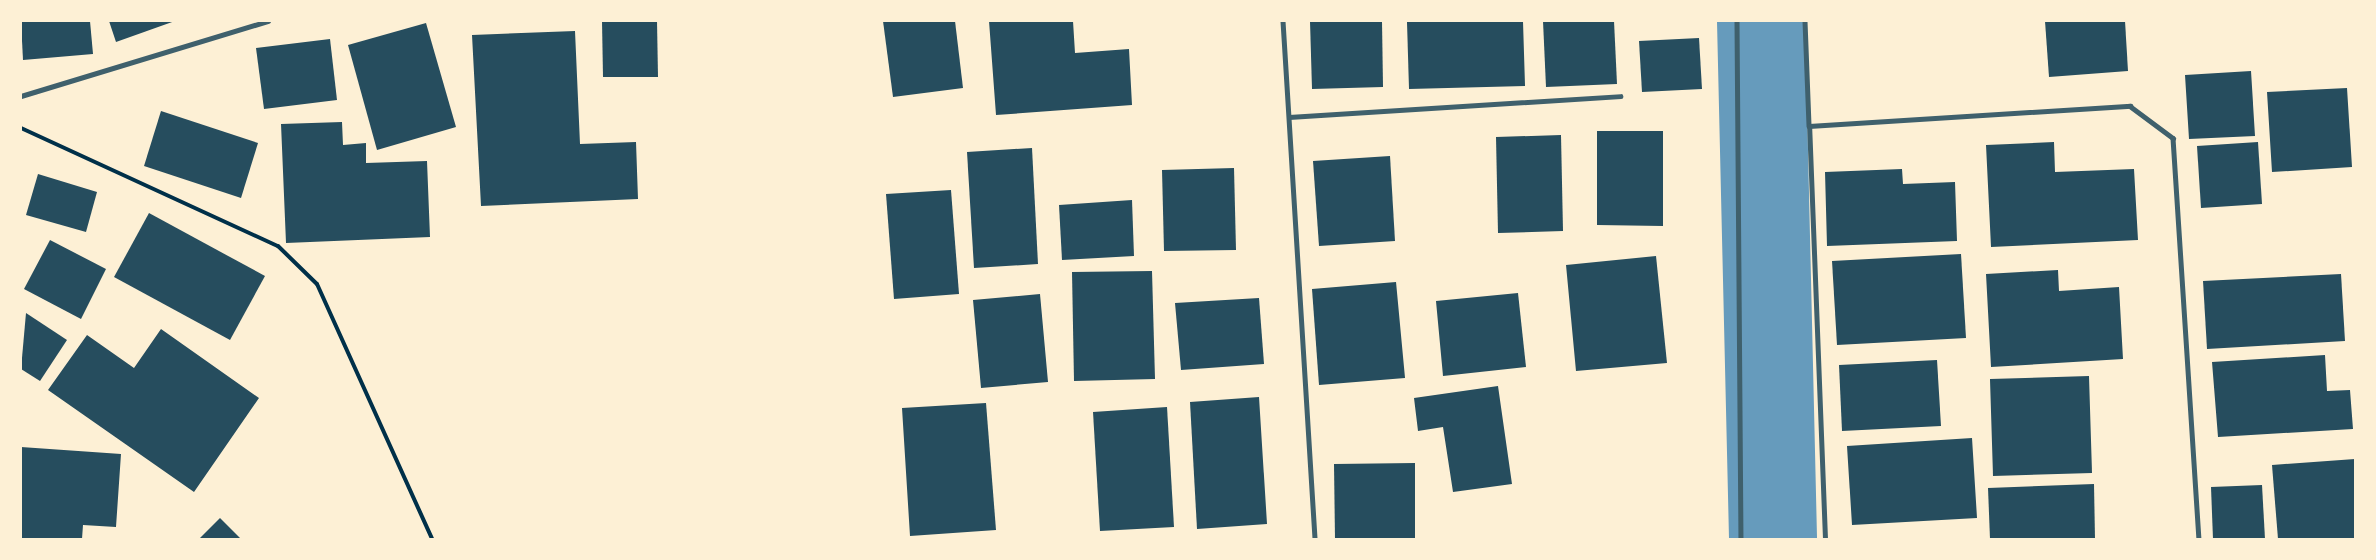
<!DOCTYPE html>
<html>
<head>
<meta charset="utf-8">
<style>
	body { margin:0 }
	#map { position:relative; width:2376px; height:560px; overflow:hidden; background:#fdf0d5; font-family:Karla,sans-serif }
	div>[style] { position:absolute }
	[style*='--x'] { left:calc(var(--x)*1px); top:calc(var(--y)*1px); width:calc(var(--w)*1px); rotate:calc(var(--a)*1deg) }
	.river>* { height:88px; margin:-44px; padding:0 44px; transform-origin:44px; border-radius:44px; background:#669bbc }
	.building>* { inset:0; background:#264d5e }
	.path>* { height:4px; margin:-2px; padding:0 2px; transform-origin:2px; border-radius:2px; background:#003049 }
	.service>* { height:4.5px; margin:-2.25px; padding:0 2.25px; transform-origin:2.25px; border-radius:2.25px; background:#3f606c }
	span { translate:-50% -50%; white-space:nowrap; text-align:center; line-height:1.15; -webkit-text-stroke:6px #fdf0d5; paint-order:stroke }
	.frame { position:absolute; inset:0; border:22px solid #fdf0d5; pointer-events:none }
</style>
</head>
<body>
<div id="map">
	<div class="river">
		<div style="--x:1761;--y:21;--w:518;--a:88.67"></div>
	</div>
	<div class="building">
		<div style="clip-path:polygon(21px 21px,90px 21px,93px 54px,23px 60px)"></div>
		<div style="clip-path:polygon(109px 21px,175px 21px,116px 42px)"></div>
		<div style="clip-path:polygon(602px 21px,657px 21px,658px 77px,603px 77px)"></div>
		<div style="clip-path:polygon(883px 21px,955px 21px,963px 88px,893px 97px)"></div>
		<div style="clip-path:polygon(989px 21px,1073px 21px,1075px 53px,1129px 49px,1132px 105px,996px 115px)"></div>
		<div style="clip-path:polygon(1310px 21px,1382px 21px,1383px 87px,1312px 89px)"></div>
		<div style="clip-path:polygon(1523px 21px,1525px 86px,1409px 89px,1407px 22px)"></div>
		<div style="clip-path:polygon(1543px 21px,1614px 21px,1617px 84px,1546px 87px)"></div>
		<div style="clip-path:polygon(2045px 21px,2125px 21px,2128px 71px,2049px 77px)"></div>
		<div style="clip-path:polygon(426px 23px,456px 127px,377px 150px,348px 45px)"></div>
		<div style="clip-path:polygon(575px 31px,580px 144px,636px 142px,638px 199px,481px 206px,472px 35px)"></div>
		<div style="clip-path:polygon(1699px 38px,1702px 89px,1642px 92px,1639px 41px)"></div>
		<div style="clip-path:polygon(330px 39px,337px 100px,264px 109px,256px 48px)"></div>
		<div style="clip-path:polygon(2251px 71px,2255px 136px,2189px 139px,2185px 75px)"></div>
		<div style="clip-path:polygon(2347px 88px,2352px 167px,2272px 172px,2267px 92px)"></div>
		<div style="clip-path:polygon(161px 111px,258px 143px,241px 198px,144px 166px)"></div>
		<div style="clip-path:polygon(342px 122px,343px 145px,366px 143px,366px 163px,427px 161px,430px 237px,286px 243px,281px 124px)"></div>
		<div style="clip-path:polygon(1597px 131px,1663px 131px,1663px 226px,1597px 225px)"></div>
		<div style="clip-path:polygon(1561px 135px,1563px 231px,1498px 233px,1496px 137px)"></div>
		<div style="clip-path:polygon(2054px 142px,2055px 172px,2134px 169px,2138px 240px,1991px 247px,1986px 145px)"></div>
		<div style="clip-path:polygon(2258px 142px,2262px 204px,2201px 208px,2197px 146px)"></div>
		<div style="clip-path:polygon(1032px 148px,1038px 264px,974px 268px,967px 152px)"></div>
		<div style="clip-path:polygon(1390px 156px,1395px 241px,1319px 246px,1313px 161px)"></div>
		<div style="clip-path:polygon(1234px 168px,1236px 250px,1164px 251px,1162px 170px)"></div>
		<div style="clip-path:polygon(1902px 169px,1903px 184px,1955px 182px,1957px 241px,1827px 246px,1825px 172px)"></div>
		<div style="clip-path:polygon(38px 174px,97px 192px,86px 232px,26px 215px)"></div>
		<div style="clip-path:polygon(951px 190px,959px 294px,894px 299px,886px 194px)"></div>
		<div style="clip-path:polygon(1132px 200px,1134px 256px,1062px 260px,1059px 205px)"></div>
		<div style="clip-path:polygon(149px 213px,265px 276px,230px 340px,114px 277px)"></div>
		<div style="clip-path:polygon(50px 240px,106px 269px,81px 319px,24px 289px)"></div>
		<div style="clip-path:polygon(1961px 254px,1966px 338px,1837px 345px,1832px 261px)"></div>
		<div style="clip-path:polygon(1656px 256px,1667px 363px,1576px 371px,1566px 265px)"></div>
		<div style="clip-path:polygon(2058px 270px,2059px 291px,2119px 287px,2123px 359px,1991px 367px,1986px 274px)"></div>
		<div style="clip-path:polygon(1152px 271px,1155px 379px,1074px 381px,1072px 272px)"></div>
		<div style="clip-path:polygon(2341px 274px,2345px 341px,2207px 349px,2203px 281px)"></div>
		<div style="clip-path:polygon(1396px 282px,1405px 378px,1319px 385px,1312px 289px)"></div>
		<div style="clip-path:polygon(1518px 293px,1526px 367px,1443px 376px,1436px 301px)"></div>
		<div style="clip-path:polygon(1040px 294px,1048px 382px,981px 388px,973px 300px)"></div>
		<div style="clip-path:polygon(1259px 298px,1264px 364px,1181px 370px,1175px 303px)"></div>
		<div style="clip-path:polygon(26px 313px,67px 340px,40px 381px,21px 369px)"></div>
		<div style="clip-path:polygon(161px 329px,259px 398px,194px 492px,48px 390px,87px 335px,134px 368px)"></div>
		<div style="clip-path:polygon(2325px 355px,2327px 391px,2350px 390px,2353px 429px,2218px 437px,2212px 362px)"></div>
		<div style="clip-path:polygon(1937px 360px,1941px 426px,1842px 431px,1839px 365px)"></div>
		<div style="clip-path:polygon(2089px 376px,2092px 473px,1993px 476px,1990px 379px)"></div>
		<div style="clip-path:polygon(1498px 386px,1512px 484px,1453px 492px,1443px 427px,1418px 431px,1414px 398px)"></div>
		<div style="clip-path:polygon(1259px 397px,1267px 524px,1197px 529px,1190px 402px)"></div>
		<div style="clip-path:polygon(986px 403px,996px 530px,910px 536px,902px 408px)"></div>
		<div style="clip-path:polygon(1167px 407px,1174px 527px,1100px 531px,1093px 412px)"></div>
		<div style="clip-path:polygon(1972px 438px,1977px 518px,1852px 525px,1847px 446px)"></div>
		<div style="clip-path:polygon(21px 447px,121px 454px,116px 527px,83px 525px,82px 539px,21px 539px)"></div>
		<div style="clip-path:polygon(2355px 459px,2355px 539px,2278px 539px,2272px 465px)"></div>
		<div style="clip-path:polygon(1415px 463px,1415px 539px,1335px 539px,1334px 464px)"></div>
		<div style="clip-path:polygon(2094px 484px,2095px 539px,1990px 539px,1988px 488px)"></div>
		<div style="clip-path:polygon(2262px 485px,2265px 539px,2213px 539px,2211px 487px)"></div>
		<div style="clip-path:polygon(220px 518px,241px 539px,199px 539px)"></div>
	</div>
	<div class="path">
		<div style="--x:21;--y:128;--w:283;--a:24.7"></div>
		<div style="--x:278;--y:246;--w:54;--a:44.3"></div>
		<div style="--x:317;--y:284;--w:280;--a:65.7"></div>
	</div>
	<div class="service">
		<div style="--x:1283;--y:21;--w:519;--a:86.46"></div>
		<div style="--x:1737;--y:21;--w:518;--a:89.56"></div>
		<div style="--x:1805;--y:21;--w:105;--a:87.8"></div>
		<div style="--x:21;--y:96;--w:258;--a:-16.9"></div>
		<div style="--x:1289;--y:117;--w:332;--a:-3.6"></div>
		<div style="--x:1825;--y:539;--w:413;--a:-92.2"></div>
		<div style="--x:1809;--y:126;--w:322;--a:-3.6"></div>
		<div style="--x:2130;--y:106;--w:54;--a:36.7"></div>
		<div style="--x:2173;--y:138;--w:402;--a:86.3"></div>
	</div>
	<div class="frame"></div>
</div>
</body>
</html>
